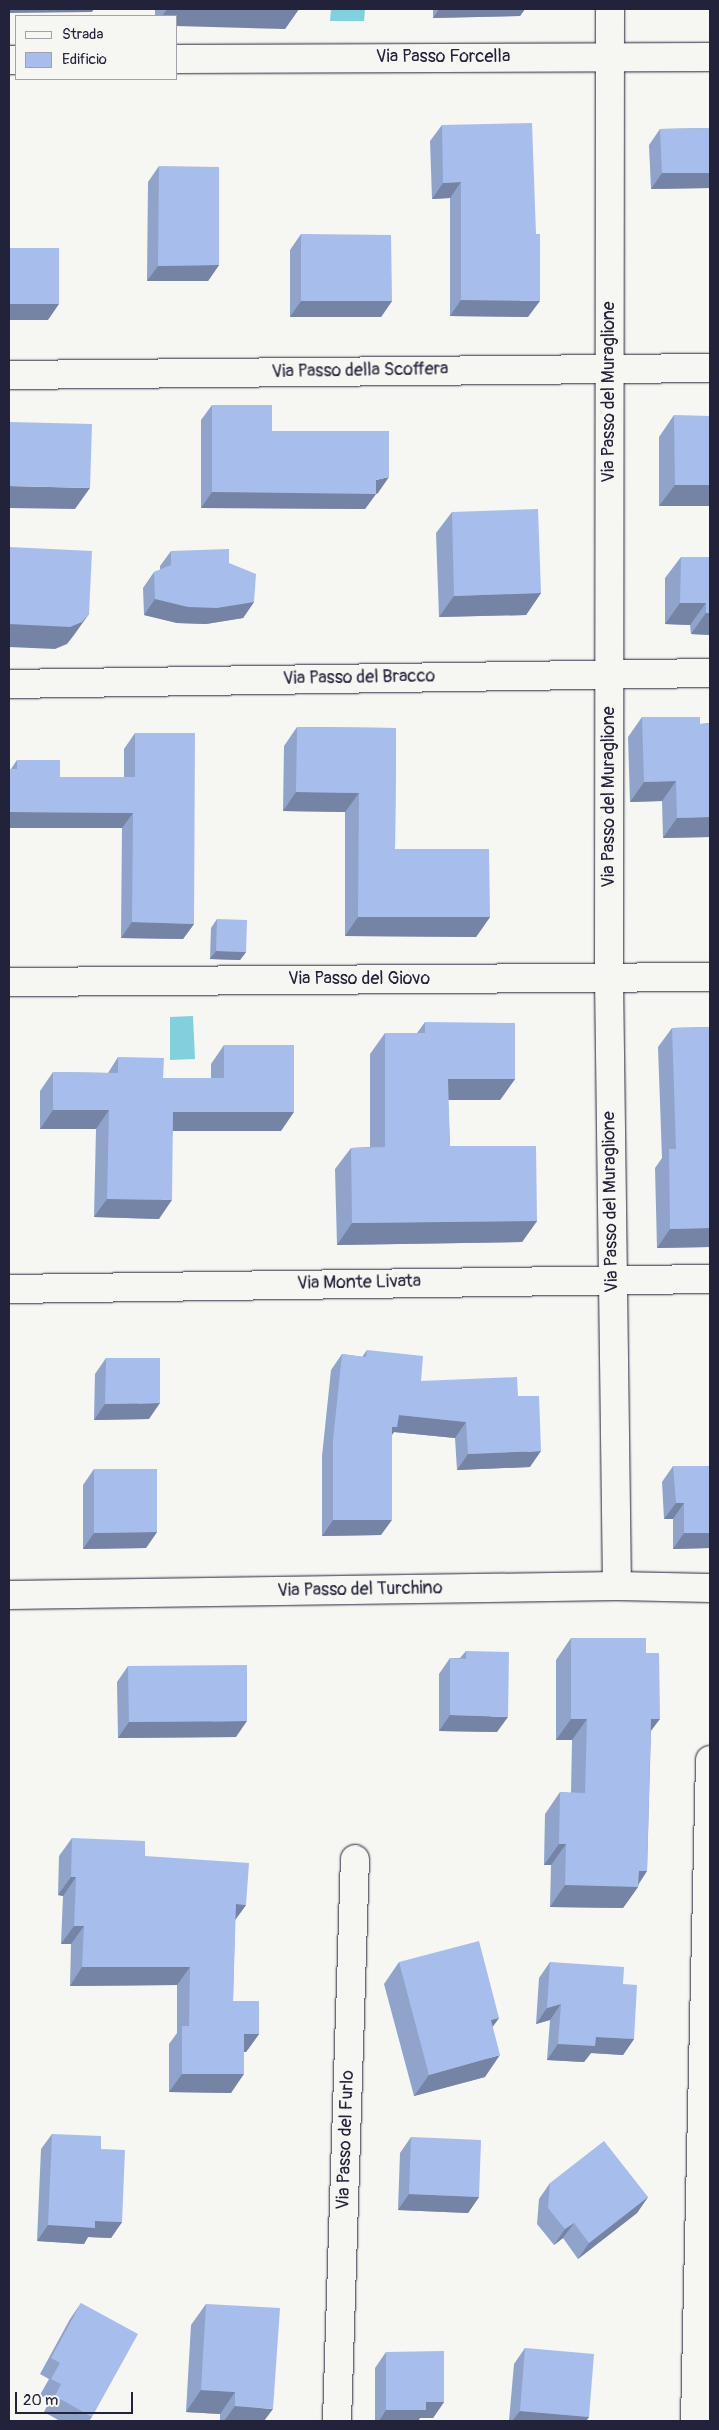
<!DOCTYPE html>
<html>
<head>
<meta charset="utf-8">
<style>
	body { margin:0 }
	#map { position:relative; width:719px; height:2430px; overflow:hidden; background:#f6f6f2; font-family:Pangolin,sans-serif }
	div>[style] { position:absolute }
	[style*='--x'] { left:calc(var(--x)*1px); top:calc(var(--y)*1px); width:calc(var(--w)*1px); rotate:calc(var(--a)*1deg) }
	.water>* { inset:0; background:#81d0de }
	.roads { filter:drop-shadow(0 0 1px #22223b) drop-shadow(0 0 1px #22223b) }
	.minor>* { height:28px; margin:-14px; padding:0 14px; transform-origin:14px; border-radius:14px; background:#f6f6f2 }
	.wall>* { inset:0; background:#90a3ca }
	.shaded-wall>* { inset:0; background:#7584a4 }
	.building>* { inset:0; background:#a7bdeb }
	span { translate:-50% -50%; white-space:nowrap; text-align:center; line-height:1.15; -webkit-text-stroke:4.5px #f6f6f2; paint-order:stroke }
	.street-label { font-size:18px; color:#22223b }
	.frame { position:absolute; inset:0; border:10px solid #22223b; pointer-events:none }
	.legend { position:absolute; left:15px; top:15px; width:162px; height:65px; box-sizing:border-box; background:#f6f6f2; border:1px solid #a1a1a9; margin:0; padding:6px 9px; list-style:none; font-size:15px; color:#22223b }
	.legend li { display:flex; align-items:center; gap:10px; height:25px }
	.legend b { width:25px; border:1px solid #a1a1a9 }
	.scale { position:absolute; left:15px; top:2392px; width:118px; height:22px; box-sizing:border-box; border:2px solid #22223b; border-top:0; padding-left:6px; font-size:15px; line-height:18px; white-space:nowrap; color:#22223b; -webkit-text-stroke:4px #f6f6f2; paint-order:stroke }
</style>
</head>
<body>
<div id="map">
	<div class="water">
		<div style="clip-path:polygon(331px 9px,365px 9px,364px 21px,330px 21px)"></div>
		<div style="clip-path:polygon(193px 1016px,195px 1059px,170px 1060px,170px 1017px)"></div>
	</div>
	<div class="roads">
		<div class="minor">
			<div style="--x:610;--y:9;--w:968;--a:90.06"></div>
			<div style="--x:609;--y:977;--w:609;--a:89.25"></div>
			<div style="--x:176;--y:59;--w:534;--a:-0.21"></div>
			<div style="--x:9;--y:60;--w:7;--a:0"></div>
			<div style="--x:9;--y:375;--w:701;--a:-0.57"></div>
			<div style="--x:9;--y:684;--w:701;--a:-0.9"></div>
			<div style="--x:9;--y:982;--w:701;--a:-0.41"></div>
			<div style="--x:9;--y:1289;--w:701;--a:-0.82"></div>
			<div style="--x:9;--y:1595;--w:608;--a:-0.85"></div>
			<div style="--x:617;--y:1586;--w:93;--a:1.2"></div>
			<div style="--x:337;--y:2421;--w:562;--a:-88.17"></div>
			<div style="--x:695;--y:2421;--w:661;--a:-88.7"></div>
		</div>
	</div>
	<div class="wall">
		<div style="clip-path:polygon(155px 9px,299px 9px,285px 29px,176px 16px,155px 16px)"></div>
		<div style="clip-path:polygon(433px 9px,525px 9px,520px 16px,433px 18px)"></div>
		<div style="clip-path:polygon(442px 125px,528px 317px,450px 316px,450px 198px,432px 199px,430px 141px)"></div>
		<div style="clip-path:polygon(710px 128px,710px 188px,651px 189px,649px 145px,660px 129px)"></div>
		<div style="clip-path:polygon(159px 166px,219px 265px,208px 281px,147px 281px,148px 182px)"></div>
		<div style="clip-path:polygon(301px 234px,392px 301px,381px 317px,290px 317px,290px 250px)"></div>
		<div style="clip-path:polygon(212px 405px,272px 431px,378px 493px,376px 494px,365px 509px,201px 508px,201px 420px)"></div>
		<div style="clip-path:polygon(674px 415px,710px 506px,659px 506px,659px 437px)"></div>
		<div style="clip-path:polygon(452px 512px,541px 593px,526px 615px,439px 617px,436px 533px)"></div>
		<div style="clip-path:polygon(171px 551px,229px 563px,254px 602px,243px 618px,206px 624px,177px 623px,144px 615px,143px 588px,154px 572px,160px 570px,160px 566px)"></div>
		<div style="clip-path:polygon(681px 557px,710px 557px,710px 635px,691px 634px,690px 625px,665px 624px,665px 578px)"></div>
		<div style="clip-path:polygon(642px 717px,700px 724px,710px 723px,710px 837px,663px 838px,662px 801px,630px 802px,628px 737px)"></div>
		<div style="clip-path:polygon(297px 727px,396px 728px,395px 849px,490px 917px,476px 937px,345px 936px,345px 812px,283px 811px,284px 746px)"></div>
		<div style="clip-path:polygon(135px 733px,194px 924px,183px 939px,121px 938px,122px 828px,9px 828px,9px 769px,11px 769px,17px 760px,60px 777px,124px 777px,124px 749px)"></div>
		<div style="clip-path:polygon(217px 919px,246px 952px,240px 960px,210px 959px,211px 928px)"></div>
		<div style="clip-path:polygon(425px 1022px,515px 1079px,500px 1100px,448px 1100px,450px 1146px,537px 1221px,522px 1242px,337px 1245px,335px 1169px,351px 1148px,370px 1147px,370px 1054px,385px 1033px,417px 1033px)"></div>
		<div style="clip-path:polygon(710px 1027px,710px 1247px,657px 1248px,655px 1168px,662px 1158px,658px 1047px,672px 1028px)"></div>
		<div style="clip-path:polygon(224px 1045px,281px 1131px,173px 1131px,159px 1219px,94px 1217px,96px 1129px,40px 1129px,40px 1091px,53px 1072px,108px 1073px,118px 1057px,163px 1078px,211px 1078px,211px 1064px)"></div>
		<div style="clip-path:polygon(367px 1350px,421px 1381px,518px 1396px,530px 1467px,457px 1470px,455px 1438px,394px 1432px,392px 1435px,381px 1535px,322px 1536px,322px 1456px,331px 1370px,342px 1354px,362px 1357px)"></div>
		<div style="clip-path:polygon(106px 1358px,149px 1419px,94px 1420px,95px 1374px)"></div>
		<div style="clip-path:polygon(673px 1466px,710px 1548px,673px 1549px,673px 1519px,664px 1519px,662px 1482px)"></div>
		<div style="clip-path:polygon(94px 1469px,157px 1532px,146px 1548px,83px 1549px,83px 1485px)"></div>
		<div style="clip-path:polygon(571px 1638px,646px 1653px,651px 1731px,647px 1871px,639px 1884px,638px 1887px,623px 1908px,550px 1907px,551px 1865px,544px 1865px,545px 1814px,560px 1792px,571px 1793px,572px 1740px,556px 1740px,556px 1660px)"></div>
		<div style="clip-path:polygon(466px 1651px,497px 1732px,439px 1731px,439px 1674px,450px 1658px,460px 1658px)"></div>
		<div style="clip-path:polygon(128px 1666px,236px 1737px,118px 1738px,117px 1682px)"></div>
		<div style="clip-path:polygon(72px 1838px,145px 1856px,246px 1905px,235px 1920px,233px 2001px,259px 2034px,246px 2052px,244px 2052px,231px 2093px,169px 2092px,169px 2044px,177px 2033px,177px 1985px,70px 1986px,71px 1944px,61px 1944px,63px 1896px,58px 1895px,59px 1856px)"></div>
		<div style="clip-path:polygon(399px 1962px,499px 2018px,492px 2027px,485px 2077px,414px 2096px,384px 1984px)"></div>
		<div style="clip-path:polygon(550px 1962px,623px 1984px,634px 2039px,623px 2055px,591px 2053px,584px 2062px,547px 2060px,550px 2020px,536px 2024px,539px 1978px)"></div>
		<div style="clip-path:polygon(52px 2134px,101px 2149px,122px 2222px,111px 2238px,88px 2237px,84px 2244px,37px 2241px,41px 2149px)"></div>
		<div style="clip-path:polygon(411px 2137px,479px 2197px,468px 2213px,398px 2210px,400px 2153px)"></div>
		<div style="clip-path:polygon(550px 2183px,648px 2197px,637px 2213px,578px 2259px,563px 2238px,554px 2245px,537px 2224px,539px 2199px)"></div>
		<div style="clip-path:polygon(81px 2303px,92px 2417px,89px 2421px,60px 2421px,44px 2412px,50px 2400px,40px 2395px,49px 2379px,40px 2374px,70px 2319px)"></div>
		<div style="clip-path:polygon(206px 2304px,264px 2421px,220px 2421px,220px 2414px,186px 2412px,191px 2325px)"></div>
		<div style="clip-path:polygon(525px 2348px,589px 2417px,586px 2421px,509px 2421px,514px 2364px)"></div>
		<div style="clip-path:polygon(386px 2352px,444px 2402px,433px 2418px,420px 2418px,418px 2421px,375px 2421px,375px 2368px)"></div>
	</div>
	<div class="shaded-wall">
		<div style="clip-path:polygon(9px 9px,94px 9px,92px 12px,9px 13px)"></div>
		<div style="clip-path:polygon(167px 9px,299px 9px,285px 29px,176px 26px,176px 16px,162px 16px)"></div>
		<div style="clip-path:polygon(439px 9px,525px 9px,520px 16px,433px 18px)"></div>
		<div style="clip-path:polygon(662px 173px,710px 173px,710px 188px,651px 189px)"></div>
		<div style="clip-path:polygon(461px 182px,450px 198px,432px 199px,443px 183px)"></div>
		<div style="clip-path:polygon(219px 265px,208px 281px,147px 281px,158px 266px)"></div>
		<div style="clip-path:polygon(461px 300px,540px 301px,528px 317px,450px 316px)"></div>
		<div style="clip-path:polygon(301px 301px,392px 301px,381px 317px,290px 317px)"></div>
		<div style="clip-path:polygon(9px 304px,59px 304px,48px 320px,9px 320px)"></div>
		<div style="clip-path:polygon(389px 477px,378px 493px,376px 494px,365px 509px,201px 508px,212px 492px,376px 480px)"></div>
		<div style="clip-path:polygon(675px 485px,710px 485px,710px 506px,659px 506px)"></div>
		<div style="clip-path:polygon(9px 486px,90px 488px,75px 509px,9px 508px)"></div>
		<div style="clip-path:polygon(541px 593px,526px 615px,439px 617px,454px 596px)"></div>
		<div style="clip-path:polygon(155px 599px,254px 602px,243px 618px,206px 624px,177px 623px,144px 615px)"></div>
		<div style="clip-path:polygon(680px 603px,706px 603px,690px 625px,665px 624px)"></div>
		<div style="clip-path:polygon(706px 613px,710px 613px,710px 635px,691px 634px)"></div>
		<div style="clip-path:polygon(89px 614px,74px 635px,67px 644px,55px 649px,9px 647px,9px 624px)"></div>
		<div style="clip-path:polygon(676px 781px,662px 801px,630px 802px,644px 782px)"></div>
		<div style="clip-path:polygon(296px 792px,359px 793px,345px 812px,283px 811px)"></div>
		<div style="clip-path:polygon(9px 812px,133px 813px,122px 828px,9px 828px)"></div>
		<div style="clip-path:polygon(710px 817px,710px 837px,663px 838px,677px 818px)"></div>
		<div style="clip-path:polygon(358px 917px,490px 917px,476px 937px,345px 936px)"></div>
		<div style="clip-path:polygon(132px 922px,194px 924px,183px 939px,121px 938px)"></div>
		<div style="clip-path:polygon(216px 951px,246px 952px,240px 960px,210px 959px)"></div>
		<div style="clip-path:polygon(448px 1079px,515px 1079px,500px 1100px,433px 1100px)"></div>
		<div style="clip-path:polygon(53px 1110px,109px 1110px,96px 1129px,40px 1129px)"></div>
		<div style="clip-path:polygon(173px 1112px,294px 1112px,281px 1131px,160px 1131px)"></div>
		<div style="clip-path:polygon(107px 1199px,172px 1200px,159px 1219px,94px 1217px)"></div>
		<div style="clip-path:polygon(537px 1221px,522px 1242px,337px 1245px,352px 1223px)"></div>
		<div style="clip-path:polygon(710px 1228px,710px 1247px,657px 1248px,670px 1229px)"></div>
		<div style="clip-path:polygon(160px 1403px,149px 1419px,94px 1420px,105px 1404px)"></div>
		<div style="clip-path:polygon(399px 1415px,466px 1422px,455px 1438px,394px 1432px,386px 1443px,381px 1443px)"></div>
		<div style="clip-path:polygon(541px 1451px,530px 1467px,457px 1470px,468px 1454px)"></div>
		<div style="clip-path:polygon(676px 1503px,684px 1503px,673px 1519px,664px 1519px)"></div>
		<div style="clip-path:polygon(333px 1520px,392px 1520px,381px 1535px,322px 1536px)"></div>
		<div style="clip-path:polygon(157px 1532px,146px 1548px,83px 1549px,94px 1533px)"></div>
		<div style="clip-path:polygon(684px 1533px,710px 1533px,710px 1548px,673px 1549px)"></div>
		<div style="clip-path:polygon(450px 1715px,508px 1717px,497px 1732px,439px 1731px)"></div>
		<div style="clip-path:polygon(571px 1719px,587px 1719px,572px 1740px,556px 1740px)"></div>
		<div style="clip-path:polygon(651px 1719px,660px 1719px,644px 1740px)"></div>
		<div style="clip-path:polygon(247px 1721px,236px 1737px,118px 1738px,129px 1722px)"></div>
		<div style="clip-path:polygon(559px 1844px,566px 1844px,551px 1865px,544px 1865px)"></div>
		<div style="clip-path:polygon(639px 1871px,647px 1871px,636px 1887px,638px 1887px,623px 1908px,550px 1907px,565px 1885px)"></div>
		<div style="clip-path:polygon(71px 1877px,76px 1877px,63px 1896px,58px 1895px)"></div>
		<div style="clip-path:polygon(236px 1904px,246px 1905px,233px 1923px)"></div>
		<div style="clip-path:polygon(74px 1926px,84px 1926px,71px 1944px,61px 1944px)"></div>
		<div style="clip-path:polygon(82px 1967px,190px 1967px,177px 1985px,70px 1986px)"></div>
		<div style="clip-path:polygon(561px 2004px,550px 2020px,536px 2024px,547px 2008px)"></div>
		<div style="clip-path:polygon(499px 2018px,484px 2039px,491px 2020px)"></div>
		<div style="clip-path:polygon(244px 2034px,259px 2034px,246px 2052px,231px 2052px)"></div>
		<div style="clip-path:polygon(596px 2037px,634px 2039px,623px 2055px,591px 2053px,584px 2062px,547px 2060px,558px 2044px)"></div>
		<div style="clip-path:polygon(500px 2055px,485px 2077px,414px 2096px,429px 2075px)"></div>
		<div style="clip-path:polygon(182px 2074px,244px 2074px,231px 2093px,169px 2092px)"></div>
		<div style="clip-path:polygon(409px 2194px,479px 2197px,468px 2213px,398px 2210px)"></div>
		<div style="clip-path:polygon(648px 2197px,637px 2213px,578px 2259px,589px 2243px)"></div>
		<div style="clip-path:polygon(95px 2221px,122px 2222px,111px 2238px,88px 2237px,84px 2244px,37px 2241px,48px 2225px)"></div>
		<div style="clip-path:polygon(574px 2223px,563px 2238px,554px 2245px,565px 2229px)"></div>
		<div style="clip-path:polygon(201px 2390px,235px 2392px,220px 2414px,186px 2412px)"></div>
		<div style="clip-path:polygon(426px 2402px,444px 2402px,433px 2418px,420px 2418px,418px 2421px,379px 2421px,386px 2410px)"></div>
		<div style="clip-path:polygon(235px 2406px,273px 2409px,264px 2421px,224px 2421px)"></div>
		<div style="clip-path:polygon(520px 2411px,589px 2417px,586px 2421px,512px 2421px)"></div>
	</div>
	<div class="building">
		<div style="clip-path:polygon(532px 123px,536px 234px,540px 234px,540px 301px,461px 300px,461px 182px,443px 183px,442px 125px)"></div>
		<div style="clip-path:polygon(710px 128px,710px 173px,662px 173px,660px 129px)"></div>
		<div style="clip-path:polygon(159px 166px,219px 167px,219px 265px,158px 266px)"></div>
		<div style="clip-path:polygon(301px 234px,391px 235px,392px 301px,301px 301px)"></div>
		<div style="clip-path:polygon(9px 248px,59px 248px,59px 304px,9px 304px)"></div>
		<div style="clip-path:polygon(212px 405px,272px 405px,272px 431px,389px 431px,389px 477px,376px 480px,376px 494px,212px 492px)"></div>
		<div style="clip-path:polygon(674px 415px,710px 416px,710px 485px,675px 485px)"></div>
		<div style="clip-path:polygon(9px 422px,92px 424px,90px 488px,9px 486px)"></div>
		<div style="clip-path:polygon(538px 509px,541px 593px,454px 596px,452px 512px)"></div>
		<div style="clip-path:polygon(9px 547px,92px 551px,89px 614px,82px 622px,70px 627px,9px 624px)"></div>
		<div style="clip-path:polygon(229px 549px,229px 563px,256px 574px,254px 602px,217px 608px,188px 607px,155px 599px,154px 572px,171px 565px,171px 551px)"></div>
		<div style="clip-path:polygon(681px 557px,710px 557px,710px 613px,706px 613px,706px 603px,680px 603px)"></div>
		<div style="clip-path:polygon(642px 717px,700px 717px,700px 724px,710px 723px,710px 817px,677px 818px,676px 781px,644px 782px)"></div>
		<div style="clip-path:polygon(297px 727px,396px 728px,395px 849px,489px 849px,490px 917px,358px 917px,359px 793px,296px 792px)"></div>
		<div style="clip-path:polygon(135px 733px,195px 733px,194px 924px,132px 922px,133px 813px,9px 812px,9px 769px,17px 769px,17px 760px,60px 760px,60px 777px,135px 777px)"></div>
		<div style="clip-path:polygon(217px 919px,247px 920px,246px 952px,216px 951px)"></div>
		<div style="clip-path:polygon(425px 1022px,515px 1023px,515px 1079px,448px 1079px,450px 1146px,536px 1146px,537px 1221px,352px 1223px,351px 1148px,385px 1147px,385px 1033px,425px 1033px)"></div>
		<div style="clip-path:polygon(710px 1027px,710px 1228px,670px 1229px,669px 1149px,676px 1149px,672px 1028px)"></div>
		<div style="clip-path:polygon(224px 1045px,294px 1045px,294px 1112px,173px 1112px,172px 1200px,107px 1199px,109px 1110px,53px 1110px,53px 1072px,118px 1073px,118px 1057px,164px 1058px,163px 1078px,224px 1078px)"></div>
		<div style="clip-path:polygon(367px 1350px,423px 1356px,421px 1381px,517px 1377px,518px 1396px,539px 1396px,541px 1451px,468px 1454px,466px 1422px,399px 1415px,397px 1427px,392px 1427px,392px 1520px,333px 1520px,333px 1440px,342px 1354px,366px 1357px)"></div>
		<div style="clip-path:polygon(106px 1358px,160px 1358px,160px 1403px,105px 1404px)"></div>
		<div style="clip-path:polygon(673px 1466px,710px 1466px,710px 1533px,684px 1533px,684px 1503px,676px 1503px)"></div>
		<div style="clip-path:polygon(94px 1469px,157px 1469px,157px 1532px,94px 1533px)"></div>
		<div style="clip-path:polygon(571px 1638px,646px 1638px,646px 1653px,659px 1653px,660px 1719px,651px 1719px,647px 1871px,639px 1871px,638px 1887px,565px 1885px,566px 1844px,559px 1844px,560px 1792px,585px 1793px,587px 1719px,571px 1719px)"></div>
		<div style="clip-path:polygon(466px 1651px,509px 1652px,508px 1717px,450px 1715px,450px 1658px,466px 1659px)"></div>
		<div style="clip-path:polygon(247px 1665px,247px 1721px,129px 1722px,128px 1666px)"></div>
		<div style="clip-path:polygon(72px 1838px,145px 1841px,145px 1856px,249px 1863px,246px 1905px,236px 1904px,233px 2001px,259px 2001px,259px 2034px,244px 2034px,244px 2074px,182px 2074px,182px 2026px,189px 2026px,190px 1967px,82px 1967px,84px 1926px,74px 1926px,76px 1877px,71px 1877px)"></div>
		<div style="clip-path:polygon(479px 1941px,499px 2018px,491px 2020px,500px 2055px,429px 2075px,399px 1962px)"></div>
		<div style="clip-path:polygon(550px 1962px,624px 1967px,623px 1984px,637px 1985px,634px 2039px,596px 2037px,595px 2046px,558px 2044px,561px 2004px,547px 2008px)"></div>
		<div style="clip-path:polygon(52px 2134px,101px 2136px,101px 2149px,125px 2150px,122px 2222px,95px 2221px,95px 2228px,48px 2225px)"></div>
		<div style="clip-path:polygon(411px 2137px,481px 2140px,479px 2197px,409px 2194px)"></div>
		<div style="clip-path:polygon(604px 2141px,648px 2197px,589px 2243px,574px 2223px,565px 2229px,548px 2208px,550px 2183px)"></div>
		<div style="clip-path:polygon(81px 2303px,138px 2334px,92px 2417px,55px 2396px,61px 2384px,51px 2379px,60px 2363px,51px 2358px)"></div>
		<div style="clip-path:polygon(206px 2304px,280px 2308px,273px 2409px,235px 2406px,235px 2392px,201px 2390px)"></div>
		<div style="clip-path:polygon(525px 2348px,594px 2354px,589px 2417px,520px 2411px)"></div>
		<div style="clip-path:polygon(444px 2351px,444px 2402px,426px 2402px,426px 2410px,386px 2410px,386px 2352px)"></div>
	</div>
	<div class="street-label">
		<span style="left:443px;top:57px">Via Passo Forcella</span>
		<span style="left:360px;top:371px;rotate:-1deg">Via Passo della Scoffera</span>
		<span style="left:609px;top:392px;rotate:-90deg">Via Passo del Muraglione</span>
		<span style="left:359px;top:678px;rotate:-1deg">Via Passo del Bracco</span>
		<span style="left:609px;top:797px;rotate:-90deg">Via Passo del Muraglione</span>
		<span style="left:359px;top:979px">Via Passo del Giovo</span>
		<span style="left:611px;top:1202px;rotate:-91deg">Via Passo del Muraglione</span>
		<span style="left:359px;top:1283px;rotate:-1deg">Via Monte Livata</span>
		<span style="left:360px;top:1590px;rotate:-1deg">Via Passo del Turchino</span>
		<span style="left:346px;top:2140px;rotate:-88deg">Via Passo del Furlo</span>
	</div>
	<div class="frame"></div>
	<ul class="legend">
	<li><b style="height:6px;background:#f6f6f2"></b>Strada</li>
	<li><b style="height:14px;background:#a7bdeb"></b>Edificio</li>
	</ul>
	<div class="scale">20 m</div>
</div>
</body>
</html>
